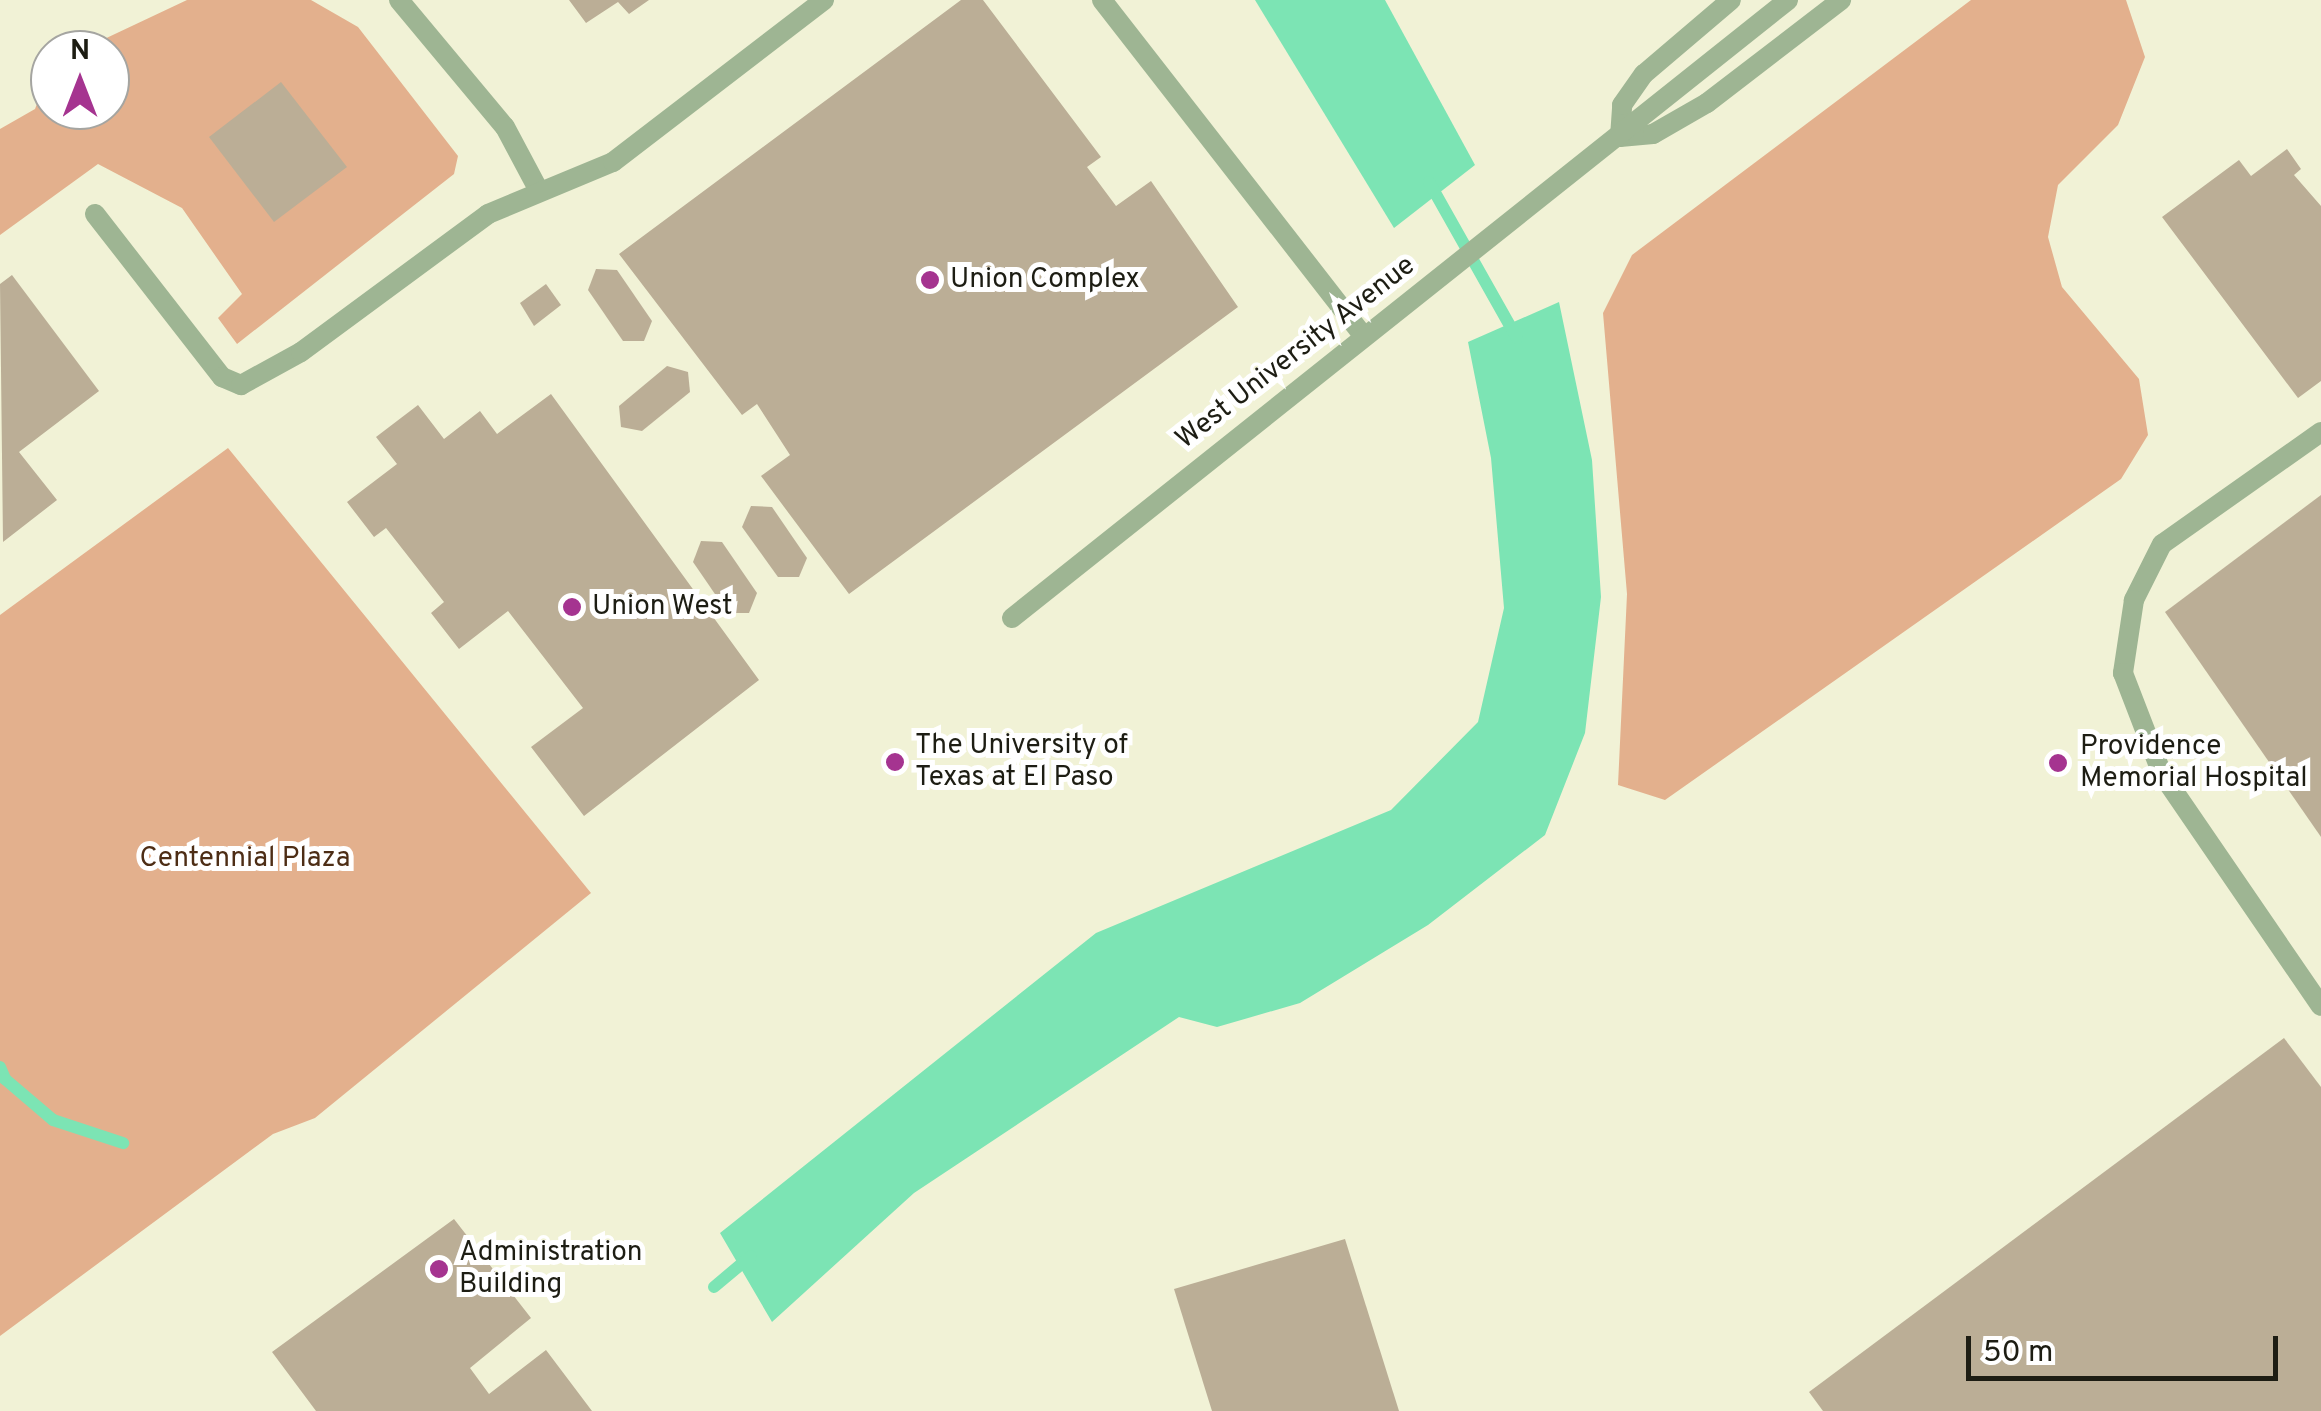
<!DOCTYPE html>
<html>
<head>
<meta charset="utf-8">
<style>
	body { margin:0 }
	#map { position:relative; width:2321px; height:1411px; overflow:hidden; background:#f1f2d6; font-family:Overpass,sans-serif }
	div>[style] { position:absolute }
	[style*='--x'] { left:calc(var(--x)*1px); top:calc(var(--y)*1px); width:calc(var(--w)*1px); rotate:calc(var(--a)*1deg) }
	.green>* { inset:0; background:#e3b08d }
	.water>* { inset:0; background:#7ce4b4 }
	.stream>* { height:12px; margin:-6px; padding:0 6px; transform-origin:6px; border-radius:6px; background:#7ce4b4 }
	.building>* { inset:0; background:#bbae96 }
	.service>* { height:20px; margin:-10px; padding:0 10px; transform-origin:10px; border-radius:10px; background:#9eb593 }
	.dots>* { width:28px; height:28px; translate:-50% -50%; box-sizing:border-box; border:5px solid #fff; border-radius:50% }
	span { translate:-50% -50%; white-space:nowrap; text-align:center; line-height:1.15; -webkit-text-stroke:10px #fff; paint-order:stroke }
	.poi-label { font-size:28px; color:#1d1d13 }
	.left { translate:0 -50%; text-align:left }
	.street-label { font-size:28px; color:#1d1d13 }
	.park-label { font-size:28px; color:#4d2d15 }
	.north { position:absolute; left:30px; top:30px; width:100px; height:100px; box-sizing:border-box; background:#fff; border:2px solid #a5a5a1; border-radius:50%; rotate:0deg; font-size:28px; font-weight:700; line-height:40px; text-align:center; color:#1d1d13 }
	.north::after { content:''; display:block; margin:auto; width:35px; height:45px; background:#a53490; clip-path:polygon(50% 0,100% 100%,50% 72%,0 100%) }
	.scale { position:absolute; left:1966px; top:1336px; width:312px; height:45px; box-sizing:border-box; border:5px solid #1d1d13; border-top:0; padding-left:12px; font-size:30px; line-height:35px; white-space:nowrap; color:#1d1d13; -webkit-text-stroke:8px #fff; paint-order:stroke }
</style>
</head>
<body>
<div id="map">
	<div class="green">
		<div style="clip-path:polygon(187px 0,311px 0,358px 27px,458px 156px,454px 174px,237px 344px,218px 318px,242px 294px,182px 208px,98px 164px,0 235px,0 129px,35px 109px,50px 70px,50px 110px,110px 110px,110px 50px,81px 50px)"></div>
		<div style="clip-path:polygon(1971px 0,2126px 0,2145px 57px,2118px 125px,2058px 185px,2048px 237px,2062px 287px,2139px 379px,2148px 435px,2121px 479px,1665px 800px,1618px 785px,1627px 594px,1603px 313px,1632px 255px)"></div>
		<div style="clip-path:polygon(228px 448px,591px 893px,315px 1118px,273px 1134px,0 1336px,0 615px)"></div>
	</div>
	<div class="water">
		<div style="clip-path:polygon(1255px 0,1385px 0,1475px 165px,1394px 228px)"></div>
		<div style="clip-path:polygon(1559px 302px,1592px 460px,1601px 597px,1585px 733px,1545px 835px,1428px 925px,1300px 1003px,1217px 1027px,1179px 1017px,914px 1193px,772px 1322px,720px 1233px,1096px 933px,1391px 810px,1478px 722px,1504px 608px,1491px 458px,1468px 342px)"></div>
	</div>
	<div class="stream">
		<div style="--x:1429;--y:182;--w:179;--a:60.6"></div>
		<div style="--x:0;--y:1067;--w:13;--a:67"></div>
		<div style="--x:5;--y:1079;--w:63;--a:40.5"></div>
		<div style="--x:53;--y:1120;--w:74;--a:18.2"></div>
		<div style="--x:714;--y:1287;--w:48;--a:-40"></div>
	</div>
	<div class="building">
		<div style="clip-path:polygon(569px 0,649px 0,629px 14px,618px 2px,586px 23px)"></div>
		<div style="clip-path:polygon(961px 0,983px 0,1101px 157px,1087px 167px,1116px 206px,1151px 181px,1238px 307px,849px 594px,761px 476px,790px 455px,757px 404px,742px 415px,619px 254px)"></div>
		<div style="clip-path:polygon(281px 82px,347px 167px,274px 222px,209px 137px)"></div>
		<div style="clip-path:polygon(2287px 149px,2301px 169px,2294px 175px,2321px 206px,2321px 381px,2298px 398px,2162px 217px,2239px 160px,2251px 176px)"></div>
		<div style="clip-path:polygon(596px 269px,617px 270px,652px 321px,644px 341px,623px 341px,588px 290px)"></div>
		<div style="clip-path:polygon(12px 275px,99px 391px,19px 452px,57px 500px,3px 542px,0 284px)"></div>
		<div style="clip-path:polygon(546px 284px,561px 305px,534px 326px,520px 303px)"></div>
		<div style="clip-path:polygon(667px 366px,688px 372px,690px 392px,642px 431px,621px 427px,619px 406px)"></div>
		<div style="clip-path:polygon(551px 394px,759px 680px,584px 816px,531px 747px,583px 708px,508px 611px,459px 649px,431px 613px,444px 602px,386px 528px,374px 537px,347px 502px,397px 464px,376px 437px,418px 405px,444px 439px,480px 411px,497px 434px)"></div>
		<div style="clip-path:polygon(2321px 495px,2321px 837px,2165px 612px)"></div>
		<div style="clip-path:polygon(751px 506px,772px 507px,807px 558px,799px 577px,778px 577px,742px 527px)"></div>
		<div style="clip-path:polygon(701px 541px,722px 542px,757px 593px,749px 613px,728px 613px,693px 562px)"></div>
		<div style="clip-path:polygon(2284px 1038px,2321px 1087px,2321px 1411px,1823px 1411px,1809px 1392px)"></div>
		<div style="clip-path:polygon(454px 1219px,531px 1318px,470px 1368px,489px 1394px,546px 1350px,592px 1411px,316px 1411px,272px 1352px)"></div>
		<div style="clip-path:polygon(1345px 1239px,1399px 1411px,1212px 1411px,1174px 1289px)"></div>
	</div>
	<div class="service">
		<div style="--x:399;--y:0;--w:165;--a:50.2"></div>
		<div style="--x:505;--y:127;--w:70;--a:62"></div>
		<div style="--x:1102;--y:0;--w:423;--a:52.1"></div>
		<div style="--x:1620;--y:137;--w:33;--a:-5"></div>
		<div style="--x:1653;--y:134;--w:62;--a:-29.9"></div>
		<div style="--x:1707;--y:103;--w:169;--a:-37.5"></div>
		<div style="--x:1620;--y:137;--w:32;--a:-86"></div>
		<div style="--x:1622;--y:105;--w:38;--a:-55"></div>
		<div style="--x:1644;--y:74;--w:114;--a:-40.4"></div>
		<div style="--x:95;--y:214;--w:207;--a:52.1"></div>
		<div style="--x:222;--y:377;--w:21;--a:23"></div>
		<div style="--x:241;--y:385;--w:68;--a:-28.8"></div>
		<div style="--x:301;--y:352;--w:232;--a:-36.4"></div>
		<div style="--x:488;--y:214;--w:135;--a:-22.6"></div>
		<div style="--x:613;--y:162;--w:266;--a:-37.5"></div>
		<div style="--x:2321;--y:432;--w:194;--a:144.8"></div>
		<div style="--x:2162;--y:544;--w:63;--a:116.6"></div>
		<div style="--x:2134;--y:600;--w:74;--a:98.6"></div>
		<div style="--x:2123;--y:673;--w:108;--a:68.9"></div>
		<div style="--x:2162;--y:774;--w:281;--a:55.6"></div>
		<div style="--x:1012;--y:618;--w:992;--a:-38.53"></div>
	</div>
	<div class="dots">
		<div style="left:930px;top:280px;background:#a53490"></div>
		<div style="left:572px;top:607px;background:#a53490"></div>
		<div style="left:895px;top:762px;background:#a53490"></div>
		<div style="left:2058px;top:763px;background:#a53490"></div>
		<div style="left:439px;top:1269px;background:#a53490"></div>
	</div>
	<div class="poi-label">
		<span class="left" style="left:950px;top:280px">Union Complex</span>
		<span class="left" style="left:592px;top:607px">Union West</span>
		<span class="left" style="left:915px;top:762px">The University of<br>Texas at El Paso</span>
		<span class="left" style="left:2080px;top:763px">Providence<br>Memorial Hospital</span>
		<span class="left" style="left:459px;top:1269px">Administration<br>Building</span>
	</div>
	<div class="street-label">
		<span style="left:1296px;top:353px;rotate:-38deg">West University Avenue</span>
	</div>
	<div class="park-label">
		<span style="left:245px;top:859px">Centennial Plaza</span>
	</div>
	<div class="north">N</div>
	<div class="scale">50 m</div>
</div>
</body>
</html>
